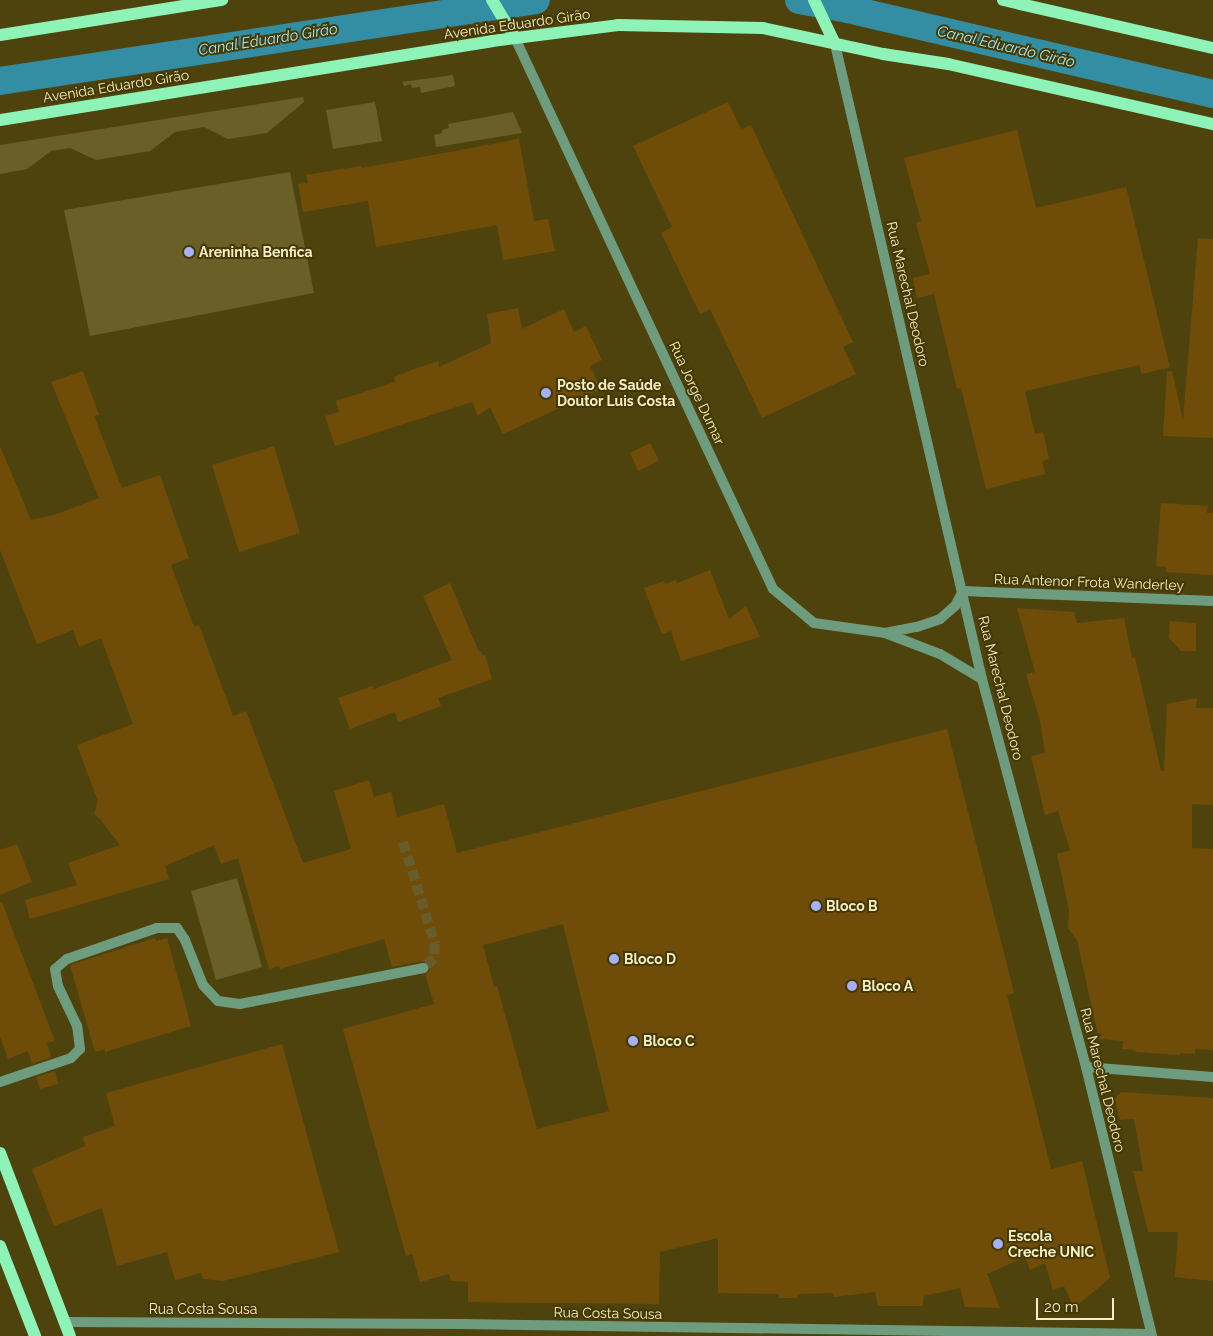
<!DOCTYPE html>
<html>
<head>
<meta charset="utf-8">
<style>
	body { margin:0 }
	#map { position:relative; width:1213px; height:1336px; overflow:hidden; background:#4f430d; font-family:Raleway,sans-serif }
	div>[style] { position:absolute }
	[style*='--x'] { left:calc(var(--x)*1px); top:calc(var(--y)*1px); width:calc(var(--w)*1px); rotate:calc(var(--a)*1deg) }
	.green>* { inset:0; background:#6b5f28 }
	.canal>* { height:28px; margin:-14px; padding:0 14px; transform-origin:14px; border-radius:14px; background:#338da3 }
	.building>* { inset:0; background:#704c09 }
	.minor-tunnel>* { height:10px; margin-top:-5px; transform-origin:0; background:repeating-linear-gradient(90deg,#685c2a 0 10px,transparent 0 15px) }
	.minor>* { height:10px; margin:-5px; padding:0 5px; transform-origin:5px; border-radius:5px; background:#6d9c7e }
	.tertiary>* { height:10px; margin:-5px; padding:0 5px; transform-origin:5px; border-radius:5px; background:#6d9c7e }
	.primary>* { height:12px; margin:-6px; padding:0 6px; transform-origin:6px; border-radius:6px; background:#8ef3b7 }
	.dots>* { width:14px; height:14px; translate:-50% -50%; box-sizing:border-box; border:2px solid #443900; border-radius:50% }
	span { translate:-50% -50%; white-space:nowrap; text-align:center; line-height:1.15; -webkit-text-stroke:4px #443900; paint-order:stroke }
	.street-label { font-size:14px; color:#f5edcb }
	.poi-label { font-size:14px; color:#f5edcb; font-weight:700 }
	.left { translate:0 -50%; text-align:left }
	.water-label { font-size:15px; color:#a5e8fa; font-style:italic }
	.scale { position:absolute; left:1036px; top:1298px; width:78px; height:22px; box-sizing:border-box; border:2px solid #f5edcb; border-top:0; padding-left:6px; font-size:15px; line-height:18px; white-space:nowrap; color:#f5edcb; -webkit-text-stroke:4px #443900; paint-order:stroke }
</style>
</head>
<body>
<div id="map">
	<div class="green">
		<div style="clip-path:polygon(453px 75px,455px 86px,421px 93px,420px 87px,412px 88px,411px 84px,404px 86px,402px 82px)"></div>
		<div style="clip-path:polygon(303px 97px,304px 102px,267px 133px,228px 139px,204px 127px,175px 132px,150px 151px,96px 160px,70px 148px,51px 151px,27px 169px,0 174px,0 145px)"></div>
		<div style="clip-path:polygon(375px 102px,382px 141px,333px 149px,326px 110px)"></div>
		<div style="clip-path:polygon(513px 112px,522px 133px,436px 147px,434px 135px,442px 133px,442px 130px,449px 128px,448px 124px)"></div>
		<div style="clip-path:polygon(290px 172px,314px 293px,90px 336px,64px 210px)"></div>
		<div style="clip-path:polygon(237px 878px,262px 967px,216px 980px,191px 891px)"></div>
	</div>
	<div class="canal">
		<div style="--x:799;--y:0;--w:50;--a:10.4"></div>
		<div style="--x:848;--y:9;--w:375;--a:13.1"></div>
		<div style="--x:0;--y:81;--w:542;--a:-8.59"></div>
	</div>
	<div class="building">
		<div style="clip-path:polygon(728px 102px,741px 129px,751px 125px,853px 342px,843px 347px,856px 374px,762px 418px,710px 309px,700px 314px,661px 233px,672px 227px,633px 146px)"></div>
		<div style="clip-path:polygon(1017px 130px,1036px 208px,1126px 187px,1170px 367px,1142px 374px,1139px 365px,1025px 391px,1035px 434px,1043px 432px,1049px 459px,1042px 461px,1045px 474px,986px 489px,961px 388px,957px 389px,934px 294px,917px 298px,913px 278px,930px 274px,916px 223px,921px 221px,904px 158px)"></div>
		<div style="clip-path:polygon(519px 139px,534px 221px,548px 219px,555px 251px,503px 260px,497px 225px,376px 247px,368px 201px,303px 212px,298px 184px,308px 183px,306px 175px,361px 166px,362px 168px)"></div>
		<div style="clip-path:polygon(1198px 238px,1213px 239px,1213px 438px,1163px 436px,1167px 372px,1172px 371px,1183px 420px)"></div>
		<div style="clip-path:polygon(518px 308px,522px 329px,564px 309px,574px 332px,586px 326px,602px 360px,590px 366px,601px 389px,503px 434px,490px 407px,478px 416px,472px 402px,335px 446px,325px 416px,339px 412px,336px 401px,395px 382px,394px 377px,414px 369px,438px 361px,439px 367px,491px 343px,487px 314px)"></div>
		<div style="clip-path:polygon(evenodd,83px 371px,99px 415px,94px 416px,122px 488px,160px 475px,189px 558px,171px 565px,194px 627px,199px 625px,233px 716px,246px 711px,303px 863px,351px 849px,334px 791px,369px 780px,374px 797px,391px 792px,397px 817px,444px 804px,457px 853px,947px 729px,1014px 993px,1007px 995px,1051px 1169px,1082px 1161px,1110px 1278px,1074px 1308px,1064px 1286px,1053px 1290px,1045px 1263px,1030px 1270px,1025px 1257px,987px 1274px,1000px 1308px,965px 1307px,960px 1288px,924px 1296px,923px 1306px,878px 1306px,875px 1292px,834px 1297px,833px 1293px,798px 1294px,797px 1298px,779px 1298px,779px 1294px,718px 1293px,718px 1238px,660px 1252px,659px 1304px,468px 1302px,468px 1282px,451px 1281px,449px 1274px,420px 1282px,412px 1254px,406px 1256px,343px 1029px,434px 1004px,425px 974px,430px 970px,428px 963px,422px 961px,392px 967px,384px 939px,280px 969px,279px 966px,269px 969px,238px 858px,221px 864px,214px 845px,165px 866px,169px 879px,30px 919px,25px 900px,77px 885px,68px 863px,120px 845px,100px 819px,94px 814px,98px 801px,77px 745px,133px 724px,101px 638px,79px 647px,73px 630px,37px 644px,0 550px,0 446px,31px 520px,54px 515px,99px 498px,51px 382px,83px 371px,563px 924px,609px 1111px,537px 1129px,497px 986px,494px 987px,483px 945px,563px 924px)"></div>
		<div style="clip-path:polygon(650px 443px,659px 461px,638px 471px,630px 453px)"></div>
		<div style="clip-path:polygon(274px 446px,300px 533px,239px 552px,212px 465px)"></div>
		<div style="clip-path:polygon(1161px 503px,1208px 506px,1207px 513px,1213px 513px,1213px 575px,1166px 572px,1166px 567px,1156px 566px)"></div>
		<div style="clip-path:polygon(710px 570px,729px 619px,746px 606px,760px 637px,681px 661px,671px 631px,662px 634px,644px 588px,664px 581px,665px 584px,676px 580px,677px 583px)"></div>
		<div style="clip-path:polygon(450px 583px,479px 652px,481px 651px,483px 656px,485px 655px,492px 679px,438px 698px,441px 706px,398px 722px,395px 712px,350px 729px,338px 698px,373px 686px,374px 689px,452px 660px,423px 596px)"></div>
		<div style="clip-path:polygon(1017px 608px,1074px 612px,1077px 623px,1124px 618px,1132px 658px,1135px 657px,1161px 771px,1164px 771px,1167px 704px,1197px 698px,1196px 708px,1213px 708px,1213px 805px,1192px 804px,1192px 848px,1213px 849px,1213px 1050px,1195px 1049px,1195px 1054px,1180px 1053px,1180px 1055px,1136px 1052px,1135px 1050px,1122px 1049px,1123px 1041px,1099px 1039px,1077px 940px,1068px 928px,1069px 910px,1057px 854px,1070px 850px,1058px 811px,1045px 815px,1031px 756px,1045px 753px,1040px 721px,1026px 674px,1035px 672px)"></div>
		<div style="clip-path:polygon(1170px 621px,1196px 623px,1196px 651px,1181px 651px,1169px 638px)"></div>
		<div style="clip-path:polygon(17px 844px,32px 882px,0 895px,0 850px)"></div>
		<div style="clip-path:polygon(0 902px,2px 902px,55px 1041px,47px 1043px,51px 1057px,32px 1064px,28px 1051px,8px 1059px,0 1037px)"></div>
		<div style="clip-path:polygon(155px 938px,156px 941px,167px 938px,191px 1026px,105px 1052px,105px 1049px,95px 1052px,70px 965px)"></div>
		<div style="clip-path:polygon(282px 1044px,339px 1252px,223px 1281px,203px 1279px,201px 1273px,175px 1280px,167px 1252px,117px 1266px,102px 1208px,54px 1226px,32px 1169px,85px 1146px,83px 1137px,115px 1126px,106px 1093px)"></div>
		<div style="clip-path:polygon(55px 1071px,58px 1084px,40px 1089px,36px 1077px)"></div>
		<div style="clip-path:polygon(1121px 1092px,1213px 1098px,1213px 1281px,1175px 1277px,1178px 1232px,1148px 1232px,1133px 1171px,1143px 1171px,1134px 1119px,1120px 1120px,1115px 1099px)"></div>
	</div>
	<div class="minor-tunnel">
		<div style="--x:403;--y:842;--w:107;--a:72.6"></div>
		<div style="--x:435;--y:944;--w:14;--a:94"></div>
		<div style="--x:434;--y:958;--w:15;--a:138"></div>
	</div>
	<div class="minor">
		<div style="--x:963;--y:591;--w:250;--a:2.3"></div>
		<div style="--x:1086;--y:1067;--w:127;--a:4.5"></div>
		<div style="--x:0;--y:1082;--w:75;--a:-18.7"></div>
		<div style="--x:71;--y:1058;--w:13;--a:-45"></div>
		<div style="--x:80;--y:1049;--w:23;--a:-97"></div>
		<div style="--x:77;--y:1026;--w:44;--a:-115.4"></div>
		<div style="--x:58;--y:986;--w:17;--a:-100"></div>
		<div style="--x:55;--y:969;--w:16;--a:-40"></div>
		<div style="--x:67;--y:959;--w:95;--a:-19"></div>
		<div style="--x:157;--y:928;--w:20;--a:0"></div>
		<div style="--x:177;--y:928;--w:14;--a:56"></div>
		<div style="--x:185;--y:940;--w:48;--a:68.2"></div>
		<div style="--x:203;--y:985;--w:22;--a:47"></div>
		<div style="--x:218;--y:1001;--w:22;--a:8"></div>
		<div style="--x:240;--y:1004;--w:187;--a:-11.1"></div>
		<div style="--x:65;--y:1322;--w:397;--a:0.3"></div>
		<div style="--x:462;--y:1324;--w:689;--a:0.83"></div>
	</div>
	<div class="tertiary">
		<div style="--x:515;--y:38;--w:608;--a:64.91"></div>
		<div style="--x:773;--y:589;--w:53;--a:39.7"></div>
		<div style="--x:814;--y:623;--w:72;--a:8"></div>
		<div style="--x:885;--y:633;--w:59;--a:20.9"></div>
		<div style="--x:940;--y:654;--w:49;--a:30.8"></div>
		<div style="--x:835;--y:44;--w:652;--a:76.97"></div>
		<div style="--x:982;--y:679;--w:402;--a:75"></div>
		<div style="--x:1086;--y:1067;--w:277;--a:76.2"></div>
		<div style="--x:885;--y:633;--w:33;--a:-11"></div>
		<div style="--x:917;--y:627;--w:24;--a:-19"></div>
		<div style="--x:940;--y:619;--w:20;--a:-41"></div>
		<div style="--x:955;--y:606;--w:17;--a:-62"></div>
	</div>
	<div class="primary">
		<div style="--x:492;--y:0;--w:44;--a:58.8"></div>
		<div style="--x:814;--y:0;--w:49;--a:64.5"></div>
		<div style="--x:1003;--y:0;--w:215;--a:12.9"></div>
		<div style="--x:0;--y:35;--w:225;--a:-9"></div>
		<div style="--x:0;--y:120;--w:498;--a:-9.1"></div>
		<div style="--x:492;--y:41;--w:127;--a:-7.2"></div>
		<div style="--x:618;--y:25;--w:145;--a:1.2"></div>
		<div style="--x:763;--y:28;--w:123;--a:12.2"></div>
		<div style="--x:883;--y:54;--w:66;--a:8.7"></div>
		<div style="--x:948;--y:64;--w:272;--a:12.8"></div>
		<div style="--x:0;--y:1153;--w:196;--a:69.1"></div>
		<div style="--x:0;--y:1246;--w:97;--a:68.7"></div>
	</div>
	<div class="dots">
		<div style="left:189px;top:252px;background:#a5b1fc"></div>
		<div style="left:546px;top:393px;background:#a5b1fc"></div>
		<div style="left:816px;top:906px;background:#a5b1fc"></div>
		<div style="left:614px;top:959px;background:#a5b1fc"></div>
		<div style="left:852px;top:986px;background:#a5b1fc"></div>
		<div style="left:633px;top:1041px;background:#a5b1fc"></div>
		<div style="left:998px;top:1244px;background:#a5b1fc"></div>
	</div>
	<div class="street-label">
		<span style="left:517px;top:24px;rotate:-8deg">Avenida Eduardo Girão</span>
		<span style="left:116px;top:86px;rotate:-9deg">Avenida Eduardo Girão</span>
		<span style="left:908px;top:294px;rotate:77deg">Rua Marechal Deodoro</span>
		<span style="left:697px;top:393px;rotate:65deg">Rua Jorge Dumar</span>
		<span style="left:1089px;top:582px;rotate:2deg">Rua Antenor Frota Wanderley</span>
		<span style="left:1001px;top:688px;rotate:76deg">Rua Marechal Deodoro</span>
		<span style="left:1103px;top:1080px;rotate:76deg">Rua Marechal Deodoro</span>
		<span style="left:203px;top:1309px">Rua Costa Sousa</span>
		<span style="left:608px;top:1313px;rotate:1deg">Rua Costa Sousa</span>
	</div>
	<div class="poi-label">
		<span class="left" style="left:199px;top:252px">Areninha Benfica</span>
		<span class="left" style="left:557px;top:393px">Posto de Saúde<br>Doutor Luis Costa</span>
		<span class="left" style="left:826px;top:906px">Bloco B</span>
		<span class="left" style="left:624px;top:959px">Bloco D</span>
		<span class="left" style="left:862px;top:986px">Bloco A</span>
		<span class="left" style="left:643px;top:1041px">Bloco C</span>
		<span class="left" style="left:1008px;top:1244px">Escola<br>Creche UNIC</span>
	</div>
	<div class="water-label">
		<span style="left:268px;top:40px;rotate:-9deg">Canal Eduardo Girão</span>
		<span style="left:1006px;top:47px;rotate:13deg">Canal Eduardo Girão</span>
	</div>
	<div class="scale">20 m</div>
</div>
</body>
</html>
